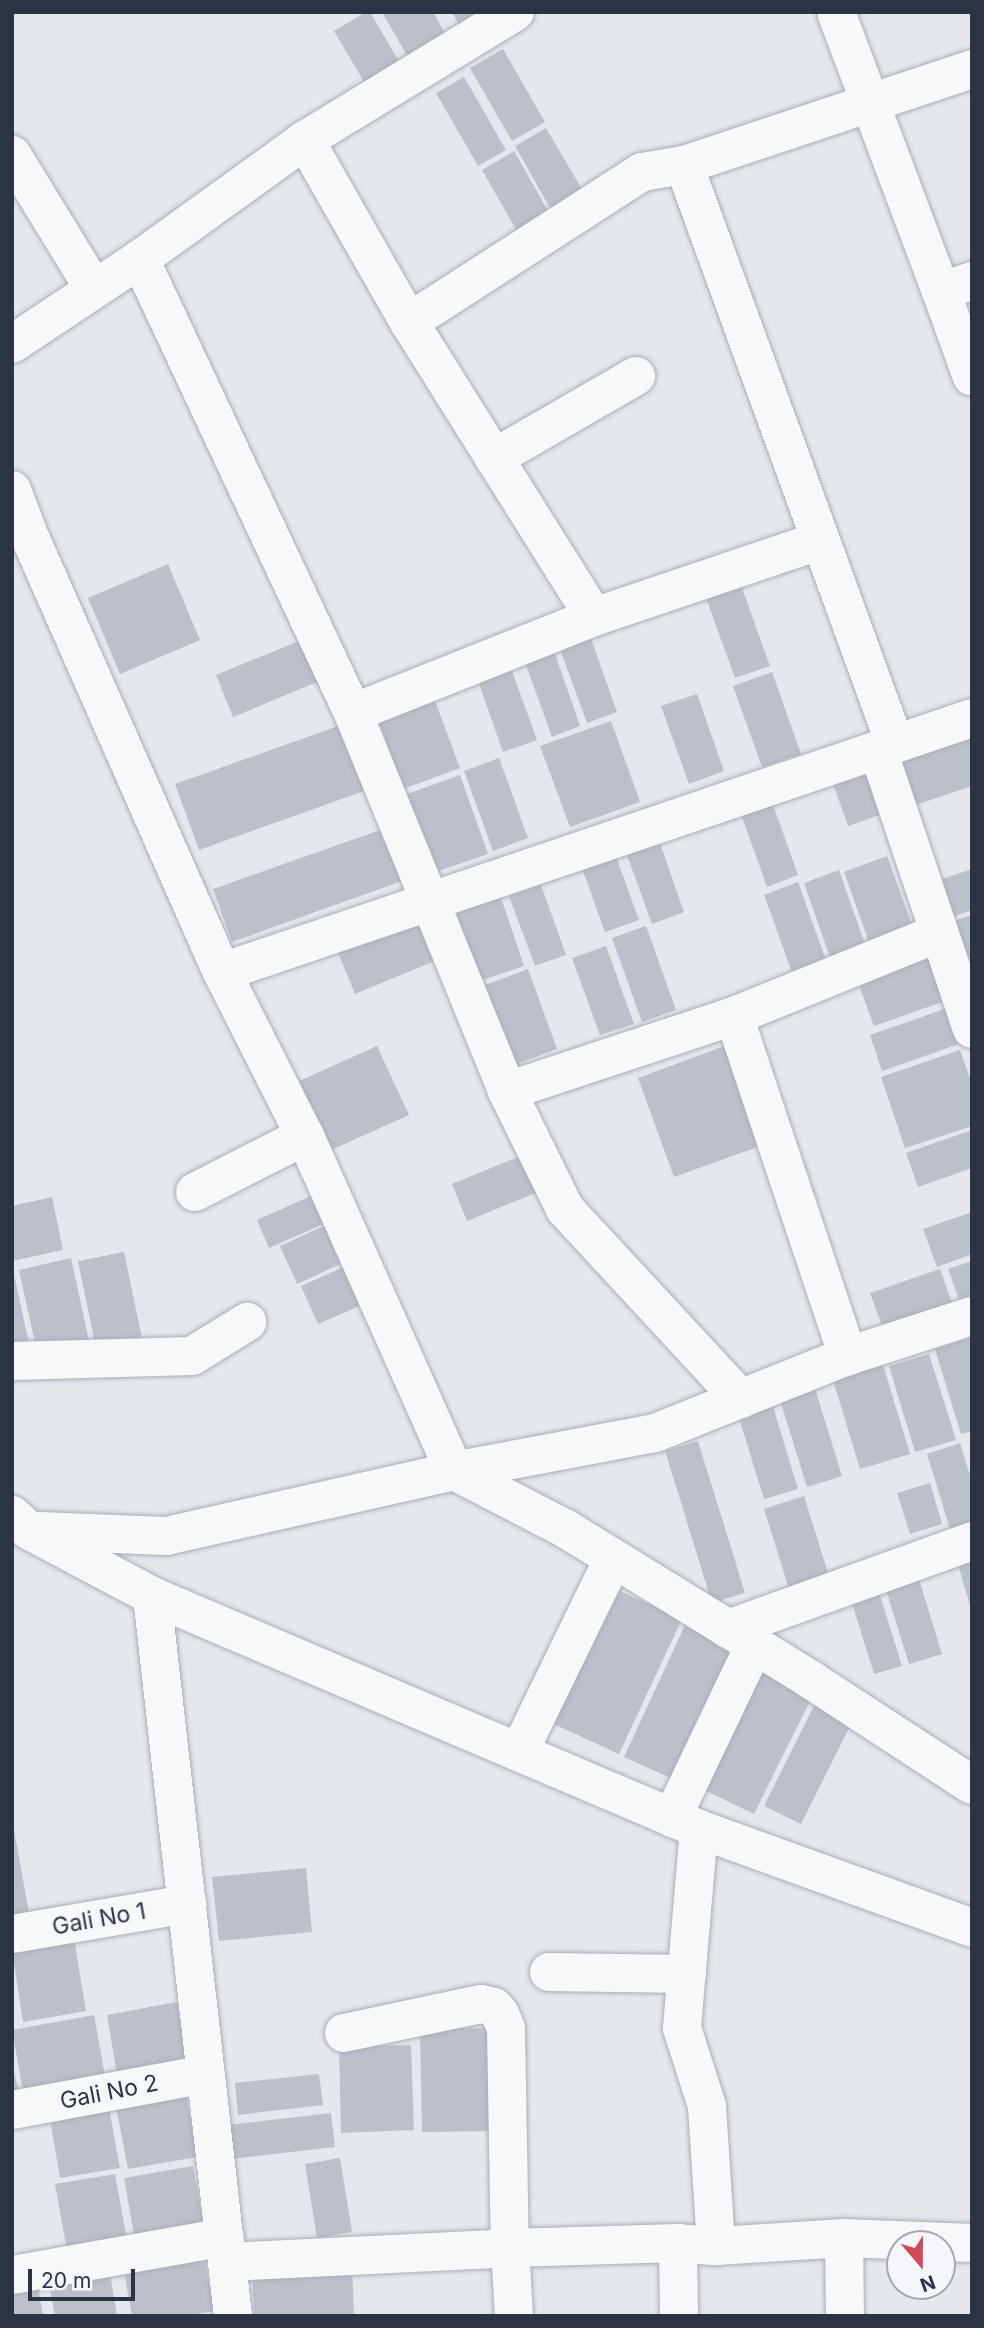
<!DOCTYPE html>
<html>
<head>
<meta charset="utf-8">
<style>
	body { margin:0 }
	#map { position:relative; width:984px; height:2328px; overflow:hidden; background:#e4e7ec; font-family:Inter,sans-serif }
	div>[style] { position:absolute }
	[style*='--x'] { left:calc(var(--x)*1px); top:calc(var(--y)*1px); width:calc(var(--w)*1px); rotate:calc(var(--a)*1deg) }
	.building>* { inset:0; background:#bbc0ca }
	.roads { filter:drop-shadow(0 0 2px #a9aeb7) drop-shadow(0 0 2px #a9aeb7) }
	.minor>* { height:38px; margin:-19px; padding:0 19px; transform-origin:19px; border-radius:19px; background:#f7f8fa }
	span { translate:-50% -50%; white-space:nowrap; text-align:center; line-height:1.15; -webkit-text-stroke:6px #f4f6f9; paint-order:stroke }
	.street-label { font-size:23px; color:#2b3445 }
	.frame { position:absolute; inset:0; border:14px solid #2b3445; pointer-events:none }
	.north { position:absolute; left:886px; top:2230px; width:70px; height:70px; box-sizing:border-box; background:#f4f6f9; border:2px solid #a4a8b1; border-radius:50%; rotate:160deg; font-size:19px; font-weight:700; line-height:28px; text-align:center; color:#2b3445 }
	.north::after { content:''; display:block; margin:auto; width:24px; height:32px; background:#d1495b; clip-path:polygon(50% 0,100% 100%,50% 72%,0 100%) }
	.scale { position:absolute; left:28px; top:2269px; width:107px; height:32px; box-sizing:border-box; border:4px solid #2b3445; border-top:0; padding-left:9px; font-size:21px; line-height:24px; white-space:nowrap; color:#2b3445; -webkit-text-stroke:5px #f4f6f9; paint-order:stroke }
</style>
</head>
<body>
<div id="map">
	<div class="building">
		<div style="clip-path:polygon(366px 12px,370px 12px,401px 65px,366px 85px,334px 31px)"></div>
		<div style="clip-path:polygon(382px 12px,433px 12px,447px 37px,409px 59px)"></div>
		<div style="clip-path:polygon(452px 12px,489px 12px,461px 28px)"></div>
		<div style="clip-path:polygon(503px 49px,545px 122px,512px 141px,470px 68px)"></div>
		<div style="clip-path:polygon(464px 77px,506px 150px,478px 166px,436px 93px)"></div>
		<div style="clip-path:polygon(546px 128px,586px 196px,554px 215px,515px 146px)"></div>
		<div style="clip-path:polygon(514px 151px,552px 218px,520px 236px,482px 170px)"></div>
		<div style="clip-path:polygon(168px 564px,200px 640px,120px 674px,88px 598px)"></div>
		<div style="clip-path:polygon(741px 585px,770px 666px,735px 678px,706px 598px)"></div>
		<div style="clip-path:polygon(590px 636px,617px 712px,587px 723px,559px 646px)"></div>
		<div style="clip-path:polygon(299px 641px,317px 682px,233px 717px,216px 675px)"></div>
		<div style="clip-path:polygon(553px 648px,580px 726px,552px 737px,524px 659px)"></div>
		<div style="clip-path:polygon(508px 660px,537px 740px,503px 752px,475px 672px)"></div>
		<div style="clip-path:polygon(772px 672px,801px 754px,762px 767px,733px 686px)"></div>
		<div style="clip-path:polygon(432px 693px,460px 768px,403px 789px,376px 713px)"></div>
		<div style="clip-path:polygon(697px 694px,724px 771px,689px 784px,661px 706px)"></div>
		<div style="clip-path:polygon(611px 721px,640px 802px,570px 827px,540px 746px)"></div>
		<div style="clip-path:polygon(341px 725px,364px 791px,199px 850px,175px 784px)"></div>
		<div style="clip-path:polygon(972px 737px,972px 786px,907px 808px,892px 764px)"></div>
		<div style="clip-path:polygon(499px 758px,528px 838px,493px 851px,464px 771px)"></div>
		<div style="clip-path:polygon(869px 767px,885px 813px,848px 826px,832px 781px)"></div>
		<div style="clip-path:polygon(460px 775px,488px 854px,427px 875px,399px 797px)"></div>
		<div style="clip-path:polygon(772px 802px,798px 875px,767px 887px,741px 814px)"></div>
		<div style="clip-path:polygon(383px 829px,402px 881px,232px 942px,213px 889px)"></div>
		<div style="clip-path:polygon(660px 843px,684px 912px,652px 924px,627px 855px)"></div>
		<div style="clip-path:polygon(614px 851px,639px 920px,605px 932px,580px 863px)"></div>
		<div style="clip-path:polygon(887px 856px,915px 933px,871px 948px,844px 872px)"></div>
		<div style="clip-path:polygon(972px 869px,972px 910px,944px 920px,931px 883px)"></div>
		<div style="clip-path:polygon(839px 870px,866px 947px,831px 960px,804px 883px)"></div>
		<div style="clip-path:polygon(798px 882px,827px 963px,793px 975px,764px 895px)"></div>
		<div style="clip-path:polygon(541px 885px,566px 955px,535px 966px,509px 896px)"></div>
		<div style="clip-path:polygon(499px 892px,524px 966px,480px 981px,455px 907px)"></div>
		<div style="clip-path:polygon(416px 909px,437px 960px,355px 994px,334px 943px)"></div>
		<div style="clip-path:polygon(972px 915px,972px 956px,960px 960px,947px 923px)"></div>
		<div style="clip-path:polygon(646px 926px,676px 1010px,642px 1022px,612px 938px)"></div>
		<div style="clip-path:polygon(606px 946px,634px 1024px,600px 1035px,572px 958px)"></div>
		<div style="clip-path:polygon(929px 955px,945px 1001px,874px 1026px,857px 980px)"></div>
		<div style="clip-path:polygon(528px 969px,557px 1049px,514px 1065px,485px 985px)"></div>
		<div style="clip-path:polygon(950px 1007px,962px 1043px,882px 1071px,870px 1035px)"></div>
		<div style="clip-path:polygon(730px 1044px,766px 1144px,674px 1177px,638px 1078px)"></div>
		<div style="clip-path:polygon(377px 1046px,409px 1115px,329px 1151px,297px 1082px)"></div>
		<div style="clip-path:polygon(960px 1050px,972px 1084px,972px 1126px,905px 1148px,881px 1077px)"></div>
		<div style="clip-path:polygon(972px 1130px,972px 1168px,918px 1187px,906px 1153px)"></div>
		<div style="clip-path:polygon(523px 1155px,538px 1192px,467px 1221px,452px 1184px)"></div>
		<div style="clip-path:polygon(313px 1195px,326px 1223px,269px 1248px,257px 1220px)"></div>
		<div style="clip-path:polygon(52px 1197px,63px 1250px,12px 1261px,12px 1206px)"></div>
		<div style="clip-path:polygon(972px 1212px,972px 1254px,937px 1267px,923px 1229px)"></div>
		<div style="clip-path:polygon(328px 1224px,345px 1262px,297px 1284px,280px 1246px)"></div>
		<div style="clip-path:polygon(124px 1252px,143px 1343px,97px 1353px,78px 1261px)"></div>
		<div style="clip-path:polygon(71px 1258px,89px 1341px,37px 1352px,19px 1270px)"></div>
		<div style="clip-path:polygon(972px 1261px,972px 1307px,963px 1310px,948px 1269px)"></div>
		<div style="clip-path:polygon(348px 1265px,364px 1304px,318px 1324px,301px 1286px)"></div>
		<div style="clip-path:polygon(940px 1269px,953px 1306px,884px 1331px,870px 1293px)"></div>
		<div style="clip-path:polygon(13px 1270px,30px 1348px,12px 1352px,12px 1271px)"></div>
		<div style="clip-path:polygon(970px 1338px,972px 1431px,961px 1434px,935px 1349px)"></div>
		<div style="clip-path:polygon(929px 1354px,956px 1440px,915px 1452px,889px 1366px)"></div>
		<div style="clip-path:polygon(883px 1365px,910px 1454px,860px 1469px,833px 1380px)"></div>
		<div style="clip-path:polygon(815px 1389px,842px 1476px,807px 1487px,780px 1400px)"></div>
		<div style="clip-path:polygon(773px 1407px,798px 1489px,764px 1499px,739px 1418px)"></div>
		<div style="clip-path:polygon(698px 1441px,745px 1593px,712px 1603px,665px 1451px)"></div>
		<div style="clip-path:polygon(960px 1443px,972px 1481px,972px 1522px,950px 1529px,927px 1454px)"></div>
		<div style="clip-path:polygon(930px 1483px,942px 1524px,910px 1534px,897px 1493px)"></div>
		<div style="clip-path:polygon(804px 1496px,829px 1576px,789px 1589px,764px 1509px)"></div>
		<div style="clip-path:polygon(972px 1553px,972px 1609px,971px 1609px,956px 1558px)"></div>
		<div style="clip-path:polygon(917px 1573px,942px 1654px,909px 1664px,884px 1583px)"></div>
		<div style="clip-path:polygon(609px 1586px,682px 1619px,619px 1754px,547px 1721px)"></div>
		<div style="clip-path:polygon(878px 1589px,902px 1666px,874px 1674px,850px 1597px)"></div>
		<div style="clip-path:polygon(685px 1625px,744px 1652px,684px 1784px,624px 1757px)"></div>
		<div style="clip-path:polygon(753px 1666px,813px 1695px,754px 1814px,694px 1785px)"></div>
		<div style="clip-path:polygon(815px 1704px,852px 1722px,801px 1824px,764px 1806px)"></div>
		<div style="clip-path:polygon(12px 1819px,30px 1918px,12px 1921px)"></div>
		<div style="clip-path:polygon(306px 1868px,312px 1932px,219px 1941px,212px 1877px)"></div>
		<div style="clip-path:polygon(74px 1939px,86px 2011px,23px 2022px,12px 1950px)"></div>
		<div style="clip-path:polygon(177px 2002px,189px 2068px,118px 2081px,107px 2015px)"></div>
		<div style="clip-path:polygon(94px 2015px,105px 2076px,23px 2091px,12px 2030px)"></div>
		<div style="clip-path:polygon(495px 2028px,496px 2131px,422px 2132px,420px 2029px)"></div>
		<div style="clip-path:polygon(411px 2045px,414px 2130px,341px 2133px,339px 2047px)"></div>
		<div style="clip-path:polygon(12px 2063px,19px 2093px,12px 2094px)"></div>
		<div style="clip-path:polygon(319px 2074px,323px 2105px,238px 2115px,235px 2083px)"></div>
		<div style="clip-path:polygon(185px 2089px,197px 2157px,128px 2169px,115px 2101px)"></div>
		<div style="clip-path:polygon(108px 2103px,120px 2168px,60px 2178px,49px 2113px)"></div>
		<div style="clip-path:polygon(331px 2113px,335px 2147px,231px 2159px,227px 2125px)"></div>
		<div style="clip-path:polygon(340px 2158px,352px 2232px,317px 2238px,305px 2164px)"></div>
		<div style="clip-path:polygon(193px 2166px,204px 2228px,135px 2240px,124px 2178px)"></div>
		<div style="clip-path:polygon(115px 2174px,127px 2240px,67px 2251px,55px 2184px)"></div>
		<div style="clip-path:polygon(203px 2252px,214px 2311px,186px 2316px,132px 2316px,123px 2266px)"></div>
		<div style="clip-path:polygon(352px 2265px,354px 2316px,254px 2316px,252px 2271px)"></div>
		<div style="clip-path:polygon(109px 2268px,117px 2316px,55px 2316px,48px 2279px)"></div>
		<div style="clip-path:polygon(37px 2281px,43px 2316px,12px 2316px,12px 2286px)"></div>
	</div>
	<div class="roads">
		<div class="minor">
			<div style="--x:836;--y:12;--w:298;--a:69.4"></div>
			<div style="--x:305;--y:140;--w:210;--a:60.3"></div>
			<div style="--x:409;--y:322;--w:348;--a:57.9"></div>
			<div style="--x:12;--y:155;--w:155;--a:58.5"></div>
			<div style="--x:684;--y:165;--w:616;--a:69.98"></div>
			<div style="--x:140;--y:259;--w:501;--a:64.87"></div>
			<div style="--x:353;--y:713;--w:408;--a:67.8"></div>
			<div style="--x:507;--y:1091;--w:131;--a:63.8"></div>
			<div style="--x:565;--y:1209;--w:259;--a:47.2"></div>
			<div style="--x:972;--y:281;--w:33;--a:162"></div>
			<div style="--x:941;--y:291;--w:91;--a:70.2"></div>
			<div style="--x:409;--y:322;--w:277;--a:-32.8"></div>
			<div style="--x:642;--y:172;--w:43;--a:-9.5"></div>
			<div style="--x:684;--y:165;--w:304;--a:-18.4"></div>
			<div style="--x:12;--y:344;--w:154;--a:-33.6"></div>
			<div style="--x:140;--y:259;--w:203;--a:-35.8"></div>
			<div style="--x:305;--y:140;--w:246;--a:-31.4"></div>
			<div style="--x:494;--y:458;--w:164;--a:-30"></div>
			<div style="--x:12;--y:490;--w:48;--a:69.3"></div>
			<div style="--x:29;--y:535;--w:478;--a:66.2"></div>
			<div style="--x:222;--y:972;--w:184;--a:63.2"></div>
			<div style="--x:305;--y:1136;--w:367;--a:66"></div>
			<div style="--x:454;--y:1471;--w:126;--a:27.4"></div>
			<div style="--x:566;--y:1529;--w:288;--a:31.6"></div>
			<div style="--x:811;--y:1680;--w:192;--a:33.1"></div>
			<div style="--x:353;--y:713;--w:259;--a:-21.7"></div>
			<div style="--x:594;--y:617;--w:237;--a:-18.7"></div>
			<div style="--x:878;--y:750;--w:294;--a:71.4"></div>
			<div style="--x:222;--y:972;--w:792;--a:-18.71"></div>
			<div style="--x:734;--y:1016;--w:359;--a:71.5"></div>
			<div style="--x:507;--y:1091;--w:239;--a:-18.3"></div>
			<div style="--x:734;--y:1016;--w:220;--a:-22.1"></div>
			<div style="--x:195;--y:1192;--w:123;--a:-27"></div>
			<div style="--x:12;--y:1361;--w:180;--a:-1.6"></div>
			<div style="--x:192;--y:1356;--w:65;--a:-31.7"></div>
			<div style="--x:12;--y:1515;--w:24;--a:42"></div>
			<div style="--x:30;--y:1531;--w:138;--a:28"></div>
			<div style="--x:152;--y:1596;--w:595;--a:23.07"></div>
			<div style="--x:699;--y:1829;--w:290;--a:19.9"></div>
			<div style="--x:40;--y:1531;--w:126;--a:2.3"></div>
			<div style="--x:166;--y:1536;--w:295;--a:-12.7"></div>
			<div style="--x:454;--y:1471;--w:205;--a:-10.7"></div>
			<div style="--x:655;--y:1433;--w:208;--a:-21.8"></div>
			<div style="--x:848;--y:1356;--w:130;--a:-17.9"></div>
			<div style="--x:152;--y:1596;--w:725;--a:83.58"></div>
			<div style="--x:728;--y:1629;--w:259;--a:-19.8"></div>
			<div style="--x:519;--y:1752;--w:215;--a:-64"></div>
			<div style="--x:672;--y:1818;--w:191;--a:-64.5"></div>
			<div style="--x:699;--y:1829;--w:200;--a:94.9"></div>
			<div style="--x:682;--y:2028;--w:82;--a:72.2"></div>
			<div style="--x:707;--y:2106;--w:140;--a:86.3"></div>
			<div style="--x:12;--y:1934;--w:178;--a:-9.7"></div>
			<div style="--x:549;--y:1972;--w:138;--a:0.8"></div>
			<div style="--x:344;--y:2033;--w:140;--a:-12"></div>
			<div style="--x:481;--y:2004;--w:13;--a:13"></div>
			<div style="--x:494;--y:2007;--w:9;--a:49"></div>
			<div style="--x:500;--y:2014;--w:15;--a:67"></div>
			<div style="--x:506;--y:2028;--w:220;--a:89"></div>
			<div style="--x:510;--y:2248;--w:68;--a:86.6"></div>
			<div style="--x:12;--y:2110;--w:197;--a:-10.5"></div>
			<div style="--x:844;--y:2238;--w:78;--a:89.3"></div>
			<div style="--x:678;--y:2243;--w:73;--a:89.2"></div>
			<div style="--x:227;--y:2262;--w:283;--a:-2.8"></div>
			<div style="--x:510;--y:2248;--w:168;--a:-1.7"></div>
			<div style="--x:678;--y:2243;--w:38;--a:5"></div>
			<div style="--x:716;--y:2246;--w:128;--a:-3.6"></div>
			<div style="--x:844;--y:2238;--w:128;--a:2.2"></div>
			<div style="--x:12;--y:2275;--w:216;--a:-10.1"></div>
		</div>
	</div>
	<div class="street-label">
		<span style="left:99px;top:1919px;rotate:-10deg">Gali No 1</span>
		<span style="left:109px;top:2092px;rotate:-11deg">Gali No 2</span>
	</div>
	<div class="frame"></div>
	<div class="north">N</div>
	<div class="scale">20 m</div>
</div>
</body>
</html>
